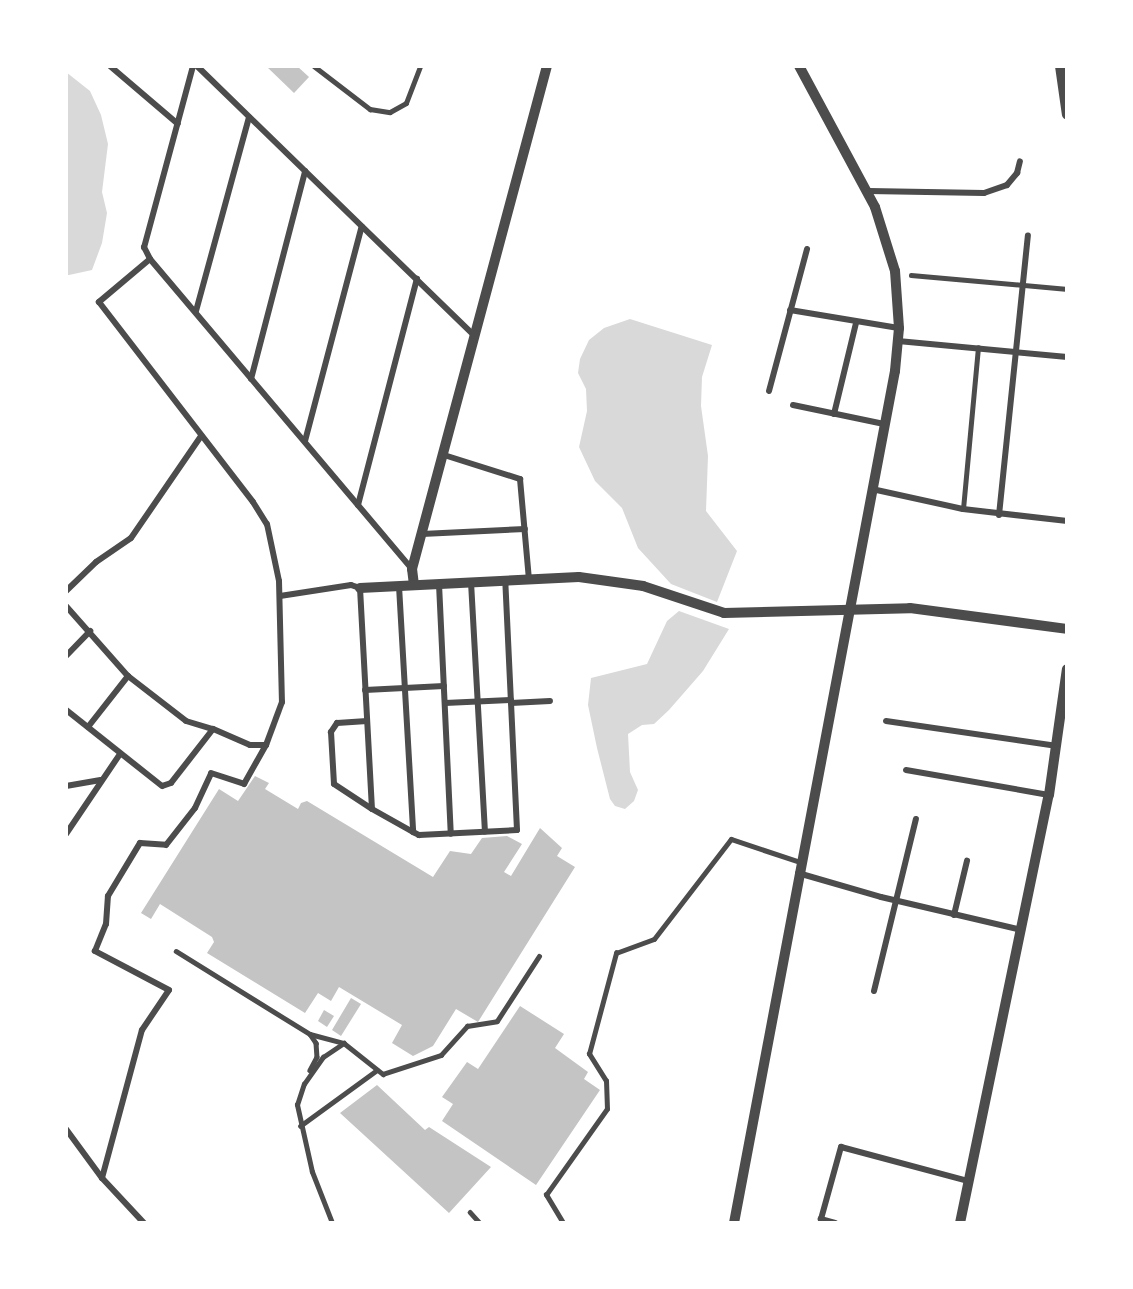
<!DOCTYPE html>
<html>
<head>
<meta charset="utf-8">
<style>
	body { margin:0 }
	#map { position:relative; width:1133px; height:1289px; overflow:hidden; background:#fff; font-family:"PT Sans",sans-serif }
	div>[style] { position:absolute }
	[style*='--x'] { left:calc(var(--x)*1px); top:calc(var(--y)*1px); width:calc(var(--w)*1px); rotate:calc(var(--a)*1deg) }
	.water>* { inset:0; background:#d9d9d9 }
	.building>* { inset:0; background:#c4c4c4 }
	.service>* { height:4.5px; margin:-2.25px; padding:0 2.25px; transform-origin:2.25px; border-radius:2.25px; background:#4c4c4c }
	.minor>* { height:6px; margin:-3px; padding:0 3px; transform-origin:3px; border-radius:3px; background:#4c4c4c }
	.tertiary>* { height:10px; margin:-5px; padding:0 5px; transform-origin:5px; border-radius:5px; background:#4c4c4c }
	span { translate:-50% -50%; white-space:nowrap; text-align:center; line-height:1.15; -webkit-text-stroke:4.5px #fff; paint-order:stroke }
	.frame { position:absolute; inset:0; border:68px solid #fff; pointer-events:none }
</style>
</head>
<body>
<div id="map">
	<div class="water">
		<div style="clip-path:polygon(66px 72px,90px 91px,101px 115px,108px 144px,102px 192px,107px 213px,102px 243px,92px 270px,69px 275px,66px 275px)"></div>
		<div style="clip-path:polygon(630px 319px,712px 345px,702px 377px,701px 406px,708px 456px,706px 511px,737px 551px,717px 602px,671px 584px,638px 548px,622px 508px,595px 481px,579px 447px,587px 411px,586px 389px,578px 373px,580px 359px,589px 340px,604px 328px)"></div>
		<div style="clip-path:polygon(679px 611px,729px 629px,703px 671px,669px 710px,654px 724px,642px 725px,628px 734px,630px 772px,638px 790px,634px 801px,625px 809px,615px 806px,610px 799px,597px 748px,588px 705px,591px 678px,647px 664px,667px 621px)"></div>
	</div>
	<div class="building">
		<div style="clip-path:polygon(266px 66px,297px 66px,309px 77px,294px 93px)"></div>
		<div style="clip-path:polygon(255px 776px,269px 783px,265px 789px,298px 809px,301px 803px,307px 801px,433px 877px,450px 851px,471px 854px,482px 838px,507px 836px,522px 844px,504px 872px,511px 876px,540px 828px,562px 848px,557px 856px,575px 867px,478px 1022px,456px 1009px,433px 1046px,413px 1056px,392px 1043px,402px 1025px,339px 987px,331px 1001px,318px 993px,305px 1013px,207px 953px,214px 942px,212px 937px,160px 904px,151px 919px,141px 913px,219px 789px,238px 801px)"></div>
		<div style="clip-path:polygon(351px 998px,361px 1004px,341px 1036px,332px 1030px)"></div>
		<div style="clip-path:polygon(520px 1006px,564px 1034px,555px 1048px,588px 1072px,584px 1079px,600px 1090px,536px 1185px,442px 1121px,453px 1104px,442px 1097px,467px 1062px,478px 1069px)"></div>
		<div style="clip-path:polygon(324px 1010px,334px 1016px,327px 1027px,318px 1021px)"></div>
		<div style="clip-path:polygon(377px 1085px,425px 1130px,429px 1127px,491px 1167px,449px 1213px,340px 1113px)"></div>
	</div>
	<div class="service">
		<div style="--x:314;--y:66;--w:71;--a:37.5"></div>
		<div style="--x:370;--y:109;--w:20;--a:9"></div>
		<div style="--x:390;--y:112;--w:18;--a:-29"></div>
		<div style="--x:406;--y:103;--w:40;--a:-69"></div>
		<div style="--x:911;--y:275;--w:157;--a:5.1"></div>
		<div style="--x:963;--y:509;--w:162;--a:-84.7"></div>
		<div style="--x:176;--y:951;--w:158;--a:31.8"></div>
		<div style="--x:310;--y:1034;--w:11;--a:56"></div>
		<div style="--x:316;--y:1043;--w:14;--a:86"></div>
		<div style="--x:317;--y:1057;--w:15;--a:118"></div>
		<div style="--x:310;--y:1034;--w:35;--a:15"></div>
		<div style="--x:300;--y:1126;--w:95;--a:-36"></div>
		<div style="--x:470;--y:1212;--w:15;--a:48"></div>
		<div style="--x:332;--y:1223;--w:55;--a:-111.4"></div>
		<div style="--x:312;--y:1172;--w:69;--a:-102.6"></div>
		<div style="--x:297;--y:1105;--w:22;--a:-72"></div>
		<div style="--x:304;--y:1084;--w:33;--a:-55"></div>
		<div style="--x:323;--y:1057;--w:25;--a:-34"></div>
		<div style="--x:344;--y:1043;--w:50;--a:38.5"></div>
		<div style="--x:383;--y:1074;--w:61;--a:-18.1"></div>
		<div style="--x:441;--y:1055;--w:39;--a:-48"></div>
		<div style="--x:467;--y:1026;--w:30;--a:-9"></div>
		<div style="--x:497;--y:1021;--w:77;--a:-57.1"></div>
		<div style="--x:563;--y:1223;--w:33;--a:-121"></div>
		<div style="--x:546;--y:1195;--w:105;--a:-54.7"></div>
		<div style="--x:607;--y:1109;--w:28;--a:-92"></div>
		<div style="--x:606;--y:1081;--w:32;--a:-122"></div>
		<div style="--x:589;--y:1054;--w:105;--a:-75"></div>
		<div style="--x:616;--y:953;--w:40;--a:-20.2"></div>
		<div style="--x:654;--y:939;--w:126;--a:-52.4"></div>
		<div style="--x:731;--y:839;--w:73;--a:18.4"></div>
	</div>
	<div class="minor">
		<div style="--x:110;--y:66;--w:89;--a:40.5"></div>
		<div style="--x:193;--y:66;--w:188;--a:105.1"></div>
		<div style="--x:144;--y:247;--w:13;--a:63"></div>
		<div style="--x:150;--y:259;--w:406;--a:49.8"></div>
		<div style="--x:197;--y:66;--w:389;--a:44.2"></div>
		<div style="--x:869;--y:191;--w:115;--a:1"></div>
		<div style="--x:984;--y:193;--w:24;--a:-19"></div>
		<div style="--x:1007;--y:185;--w:16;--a:-50"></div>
		<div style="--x:1017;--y:173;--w:12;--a:-76"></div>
		<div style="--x:150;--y:259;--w:67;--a:139.9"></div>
		<div style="--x:99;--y:302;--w:252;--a:52.4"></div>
		<div style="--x:253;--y:502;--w:26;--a:58"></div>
		<div style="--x:267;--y:524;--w:58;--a:78.1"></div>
		<div style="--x:279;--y:581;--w:121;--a:88.6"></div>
		<div style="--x:282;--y:702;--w:46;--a:110.4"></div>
		<div style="--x:266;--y:745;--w:16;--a:180"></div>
		<div style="--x:250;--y:745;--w:40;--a:-156.6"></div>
		<div style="--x:790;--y:310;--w:110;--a:9.4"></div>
		<div style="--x:196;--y:311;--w:201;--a:-74.7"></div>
		<div style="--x:898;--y:341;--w:170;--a:5.4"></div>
		<div style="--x:251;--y:379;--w:215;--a:-75.4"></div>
		<div style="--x:769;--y:391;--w:147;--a:-75"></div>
		<div style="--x:793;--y:405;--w:93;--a:11.8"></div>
		<div style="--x:834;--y:414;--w:94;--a:-76.4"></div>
		<div style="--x:305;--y:441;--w:222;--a:-75.2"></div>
		<div style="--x:444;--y:455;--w:80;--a:17.5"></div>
		<div style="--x:520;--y:479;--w:100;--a:84.9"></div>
		<div style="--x:872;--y:489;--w:93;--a:12.4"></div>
		<div style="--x:963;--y:509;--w:105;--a:6.6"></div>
		<div style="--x:358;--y:505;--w:234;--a:-75.4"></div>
		<div style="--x:999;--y:515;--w:281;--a:-84.1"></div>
		<div style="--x:422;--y:534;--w:103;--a:-2.8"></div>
		<div style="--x:471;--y:582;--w:250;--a:86.8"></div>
		<div style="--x:439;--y:584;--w:250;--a:87.3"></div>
		<div style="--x:399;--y:586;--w:246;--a:86.7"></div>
		<div style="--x:413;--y:832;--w:7;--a:27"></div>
		<div style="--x:419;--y:835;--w:98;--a:-2.9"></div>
		<div style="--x:517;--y:830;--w:250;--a:-92.7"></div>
		<div style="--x:66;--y:591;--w:42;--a:-44"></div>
		<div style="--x:96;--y:562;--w:42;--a:-34.4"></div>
		<div style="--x:131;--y:538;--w:124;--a:-55.5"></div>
		<div style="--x:280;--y:596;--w:72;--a:-8.8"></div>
		<div style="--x:351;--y:585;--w:9;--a:18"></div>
		<div style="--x:360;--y:588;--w:221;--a:86.9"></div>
		<div style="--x:372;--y:809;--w:47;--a:29.3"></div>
		<div style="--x:66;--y:606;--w:94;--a:48.5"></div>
		<div style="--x:128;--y:676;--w:73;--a:37.8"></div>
		<div style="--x:186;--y:721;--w:28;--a:17"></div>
		<div style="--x:213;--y:729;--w:68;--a:127.9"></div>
		<div style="--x:171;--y:783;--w:9;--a:162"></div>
		<div style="--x:162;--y:786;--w:122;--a:-141.6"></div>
		<div style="--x:66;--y:656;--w:35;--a:-46"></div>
		<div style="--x:365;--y:690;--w:79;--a:-2.9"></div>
		<div style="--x:445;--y:703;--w:66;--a:-2.6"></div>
		<div style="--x:511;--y:703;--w:39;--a:-3"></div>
		<div style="--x:367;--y:721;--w:30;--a:176"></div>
		<div style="--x:337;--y:723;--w:11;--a:124"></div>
		<div style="--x:331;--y:732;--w:52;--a:86.7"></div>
		<div style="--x:334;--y:784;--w:45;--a:33.3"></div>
		<div style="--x:886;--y:721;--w:173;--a:8.3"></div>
		<div style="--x:88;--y:727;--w:65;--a:-51.9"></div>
		<div style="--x:906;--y:770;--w:145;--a:9.9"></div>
		<div style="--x:66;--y:786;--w:35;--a:-10"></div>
		<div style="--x:66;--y:834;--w:97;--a:-56"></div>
		<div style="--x:798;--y:873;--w:86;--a:16.1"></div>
		<div style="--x:881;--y:897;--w:145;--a:13.2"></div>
		<div style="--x:954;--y:915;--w:56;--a:-76.5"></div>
		<div style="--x:874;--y:991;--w:177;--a:-76.3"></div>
		<div style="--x:66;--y:1129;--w:61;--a:53.7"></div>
		<div style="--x:102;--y:1178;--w:62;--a:47"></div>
		<div style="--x:102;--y:1178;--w:153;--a:-74.9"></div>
		<div style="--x:142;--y:1030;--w:48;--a:-56"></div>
		<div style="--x:169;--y:990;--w:84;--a:-152.2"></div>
		<div style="--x:95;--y:951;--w:29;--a:-68"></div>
		<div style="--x:106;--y:924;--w:28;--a:-86"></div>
		<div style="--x:108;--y:896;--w:62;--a:-58.9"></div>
		<div style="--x:140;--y:843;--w:26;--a:4"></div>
		<div style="--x:166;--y:845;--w:47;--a:-51.9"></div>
		<div style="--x:195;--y:808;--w:38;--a:-65"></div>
		<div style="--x:211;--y:773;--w:35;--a:18"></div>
		<div style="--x:244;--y:784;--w:45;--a:-60.6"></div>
		<div style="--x:835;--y:1223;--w:15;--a:-164"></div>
		<div style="--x:821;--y:1219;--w:75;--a:-74.5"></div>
		<div style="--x:841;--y:1147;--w:131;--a:15"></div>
	</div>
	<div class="tertiary">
		<div style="--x:1060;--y:66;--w:49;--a:81.9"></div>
		<div style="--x:414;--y:585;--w:16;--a:-97"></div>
		<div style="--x:412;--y:569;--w:521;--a:-74.98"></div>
		<div style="--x:360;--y:588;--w:219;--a:-2.9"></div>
		<div style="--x:579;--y:577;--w:65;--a:8"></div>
		<div style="--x:643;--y:586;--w:85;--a:18.4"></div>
		<div style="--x:724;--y:613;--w:186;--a:-1.5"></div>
		<div style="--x:910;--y:608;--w:158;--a:7.6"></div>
		<div style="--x:734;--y:1223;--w:867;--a:-79.3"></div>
		<div style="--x:895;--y:371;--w:43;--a:-84.7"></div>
		<div style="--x:899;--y:328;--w:57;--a:-94"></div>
		<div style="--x:895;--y:271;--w:67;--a:-107.4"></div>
		<div style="--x:875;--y:207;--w:160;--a:-118.3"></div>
		<div style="--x:960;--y:1223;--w:437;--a:-78.3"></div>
		<div style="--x:1049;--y:795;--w:127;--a:-81.9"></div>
	</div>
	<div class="frame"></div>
</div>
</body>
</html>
